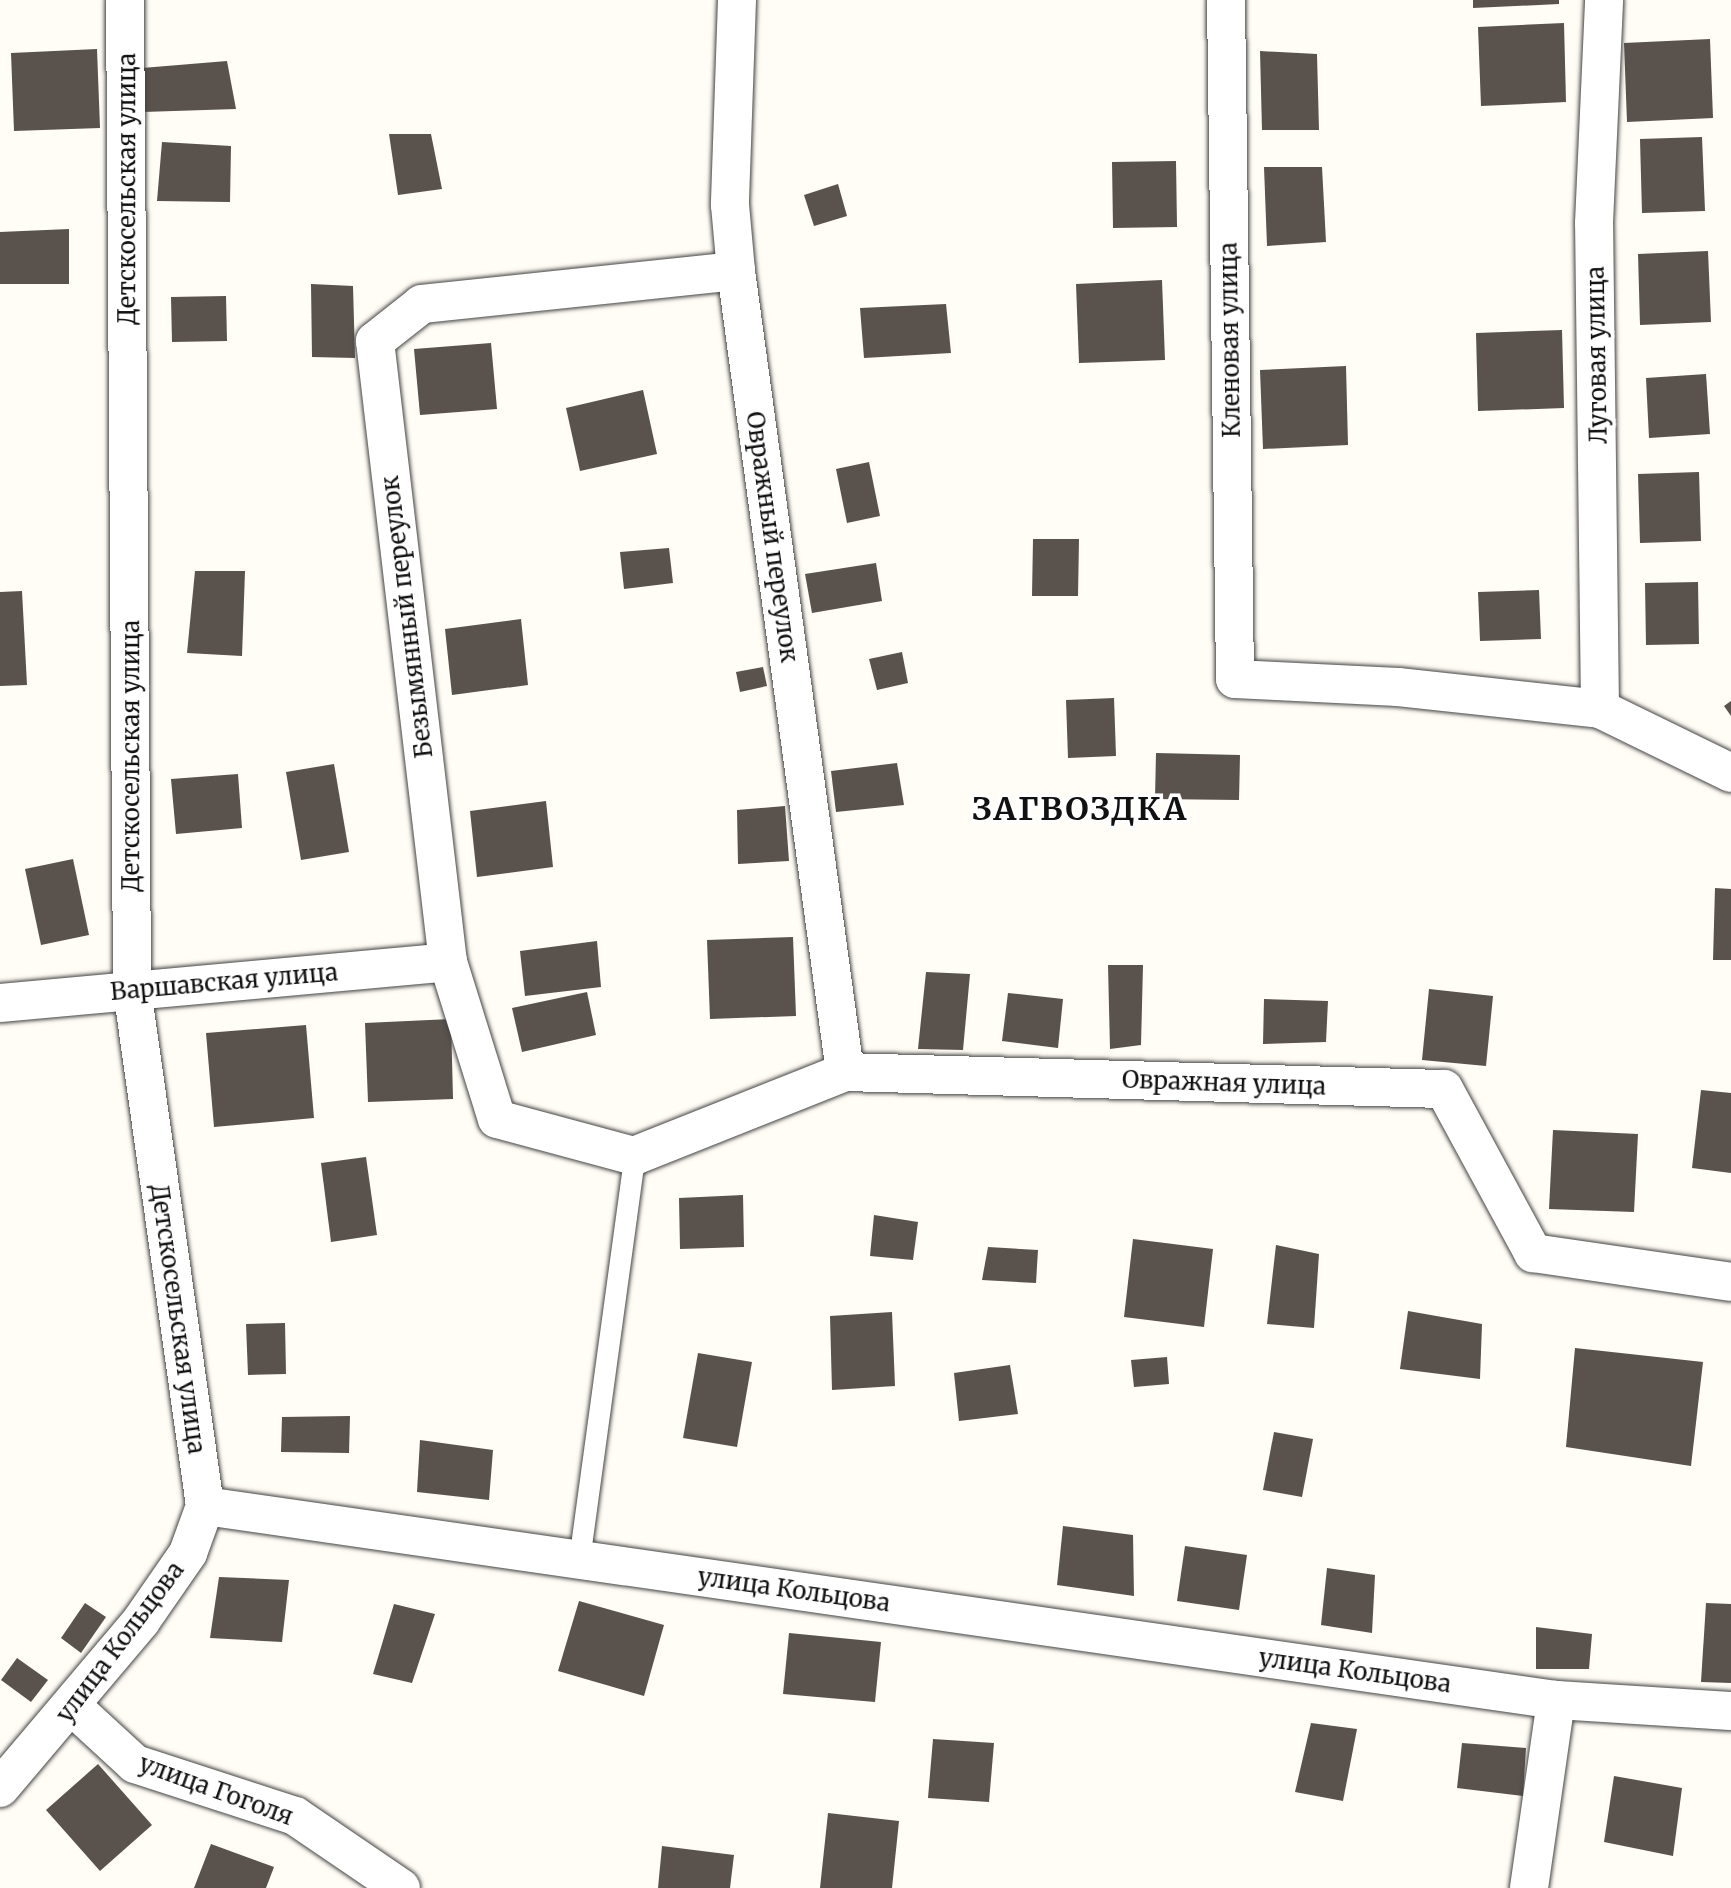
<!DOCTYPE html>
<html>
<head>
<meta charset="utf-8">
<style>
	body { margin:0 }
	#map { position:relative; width:1731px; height:1888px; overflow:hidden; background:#fffdf5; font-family:Merriweather,serif }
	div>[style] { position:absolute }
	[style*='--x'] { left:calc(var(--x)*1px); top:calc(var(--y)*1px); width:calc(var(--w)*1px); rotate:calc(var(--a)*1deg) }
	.building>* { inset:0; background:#5a524d }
	.roads { filter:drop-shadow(0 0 2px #444) drop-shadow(0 0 2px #444) }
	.lane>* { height:21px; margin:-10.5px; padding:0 10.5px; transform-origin:10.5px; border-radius:10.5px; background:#fff }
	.street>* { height:38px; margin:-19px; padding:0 19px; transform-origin:19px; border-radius:19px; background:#fff }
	span { translate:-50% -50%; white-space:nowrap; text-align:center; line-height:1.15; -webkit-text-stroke:7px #fff; paint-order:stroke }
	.street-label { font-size:24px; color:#111 }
	.district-label { font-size:32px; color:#111; font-weight:700; letter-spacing:2px }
</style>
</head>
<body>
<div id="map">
	<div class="building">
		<div style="clip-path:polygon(1473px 0,1559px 0,1559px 4px,1473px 8px)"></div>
		<div style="clip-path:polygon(1564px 23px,1566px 102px,1481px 106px,1478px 27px)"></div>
		<div style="clip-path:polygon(1710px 39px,1713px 118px,1627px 122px,1624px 43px)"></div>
		<div style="clip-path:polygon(97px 49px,100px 128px,14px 131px,11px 53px)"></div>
		<div style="clip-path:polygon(1260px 51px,1317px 54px,1319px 130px,1262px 130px)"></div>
		<div style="clip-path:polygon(227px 61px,236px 109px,143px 112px,142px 68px)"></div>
		<div style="clip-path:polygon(389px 134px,431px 134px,442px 189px,398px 195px)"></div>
		<div style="clip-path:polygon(1702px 137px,1705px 211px,1642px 213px,1640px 139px)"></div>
		<div style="clip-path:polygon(162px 142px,231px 146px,230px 202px,157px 201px)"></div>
		<div style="clip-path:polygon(1176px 161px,1177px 227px,1113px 228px,1112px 162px)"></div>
		<div style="clip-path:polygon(1264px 167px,1322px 167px,1326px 242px,1267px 246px)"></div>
		<div style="clip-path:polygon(838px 184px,847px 216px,814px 226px,804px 195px)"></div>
		<div style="clip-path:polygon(69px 229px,69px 284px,0 284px,0 232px)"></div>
		<div style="clip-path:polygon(1708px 251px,1711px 322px,1640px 325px,1638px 254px)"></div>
		<div style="clip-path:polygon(1162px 280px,1165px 360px,1079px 363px,1076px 284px)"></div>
		<div style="clip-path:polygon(311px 284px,353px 286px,355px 358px,312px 357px)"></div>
		<div style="clip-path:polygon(226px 296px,227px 341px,172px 342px,171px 297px)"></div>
		<div style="clip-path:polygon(946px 304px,951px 353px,864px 358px,860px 308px)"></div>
		<div style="clip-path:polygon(1562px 330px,1564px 408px,1478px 411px,1476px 333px)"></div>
		<div style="clip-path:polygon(491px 343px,497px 409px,420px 415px,414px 349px)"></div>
		<div style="clip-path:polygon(1346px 366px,1348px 445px,1263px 449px,1260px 370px)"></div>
		<div style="clip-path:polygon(1706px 374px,1710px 434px,1649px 438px,1646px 378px)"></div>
		<div style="clip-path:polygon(643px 390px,657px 454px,580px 471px,566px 408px)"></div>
		<div style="clip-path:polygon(869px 462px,880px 516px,847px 523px,836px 469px)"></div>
		<div style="clip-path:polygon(1699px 472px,1701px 541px,1640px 543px,1638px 474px)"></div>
		<div style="clip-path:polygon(1033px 539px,1079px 539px,1078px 596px,1032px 596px)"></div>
		<div style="clip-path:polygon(669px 548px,673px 583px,624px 589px,620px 552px)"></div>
		<div style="clip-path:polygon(876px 563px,882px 601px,812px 613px,805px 574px)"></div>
		<div style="clip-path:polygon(195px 571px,245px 571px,242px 656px,187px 653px)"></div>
		<div style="clip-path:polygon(1698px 582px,1699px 644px,1646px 645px,1645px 583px)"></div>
		<div style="clip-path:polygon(1539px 590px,1541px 639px,1480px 641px,1478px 592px)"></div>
		<div style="clip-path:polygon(22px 591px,27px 685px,0 686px,0 592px)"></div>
		<div style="clip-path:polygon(521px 619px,528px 685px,452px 695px,445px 629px)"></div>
		<div style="clip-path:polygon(902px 652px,908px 683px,877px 690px,869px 659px)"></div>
		<div style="clip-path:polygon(763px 667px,767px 686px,740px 692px,736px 672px)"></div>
		<div style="clip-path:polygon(1114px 698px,1116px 756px,1068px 758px,1066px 700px)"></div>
		<div style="clip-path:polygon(1731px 701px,1731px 716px,1724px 706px)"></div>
		<div style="clip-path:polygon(1156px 753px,1240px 755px,1239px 800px,1155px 799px)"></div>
		<div style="clip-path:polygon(897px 763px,904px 805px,836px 812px,831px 771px)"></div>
		<div style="clip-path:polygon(334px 764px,349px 852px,301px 860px,286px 772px)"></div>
		<div style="clip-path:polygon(238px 774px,242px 828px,176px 834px,171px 779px)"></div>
		<div style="clip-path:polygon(546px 801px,553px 867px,477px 877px,470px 811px)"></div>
		<div style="clip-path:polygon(785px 806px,789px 861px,738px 864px,737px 810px)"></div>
		<div style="clip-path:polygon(73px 859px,89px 935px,41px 945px,25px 869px)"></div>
		<div style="clip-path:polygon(1715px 888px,1731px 889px,1731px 960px,1713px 960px)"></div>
		<div style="clip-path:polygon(793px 937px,796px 1016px,710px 1019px,707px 940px)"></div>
		<div style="clip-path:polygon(597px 941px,601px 987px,525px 996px,520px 951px)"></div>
		<div style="clip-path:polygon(1108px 965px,1143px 965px,1141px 1045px,1110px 1049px)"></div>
		<div style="clip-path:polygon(926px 972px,970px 974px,963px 1050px,918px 1049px)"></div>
		<div style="clip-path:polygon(1429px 989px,1493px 996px,1486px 1066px,1422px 1060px)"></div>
		<div style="clip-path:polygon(587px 992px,596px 1035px,522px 1052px,512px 1008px)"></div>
		<div style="clip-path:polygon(1008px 993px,1063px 999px,1058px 1048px,1002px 1041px)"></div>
		<div style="clip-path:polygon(1264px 999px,1328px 1001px,1326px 1042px,1263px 1044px)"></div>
		<div style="clip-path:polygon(451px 1019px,453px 1099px,368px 1102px,365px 1023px)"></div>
		<div style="clip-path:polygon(306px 1025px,314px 1118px,214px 1127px,206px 1033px)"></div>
		<div style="clip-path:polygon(1701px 1090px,1731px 1093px,1731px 1173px,1692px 1168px)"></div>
		<div style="clip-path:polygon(1553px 1130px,1638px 1134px,1634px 1212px,1549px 1209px)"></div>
		<div style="clip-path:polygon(366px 1157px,377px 1235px,331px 1242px,321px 1163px)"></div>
		<div style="clip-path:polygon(743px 1195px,744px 1247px,680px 1249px,679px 1198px)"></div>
		<div style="clip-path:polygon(874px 1215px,918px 1222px,913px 1260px,870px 1256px)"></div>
		<div style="clip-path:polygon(1133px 1239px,1213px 1249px,1204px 1327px,1124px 1317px)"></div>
		<div style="clip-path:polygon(1276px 1245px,1319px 1254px,1314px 1328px,1267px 1324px)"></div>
		<div style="clip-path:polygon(988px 1247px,1038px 1250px,1036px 1283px,982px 1280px)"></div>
		<div style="clip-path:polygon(1408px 1311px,1482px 1324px,1480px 1379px,1400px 1369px)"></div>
		<div style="clip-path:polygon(892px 1312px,895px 1386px,832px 1390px,830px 1316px)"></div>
		<div style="clip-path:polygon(285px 1323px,286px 1374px,248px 1375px,246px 1324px)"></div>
		<div style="clip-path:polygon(1575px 1348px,1703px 1362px,1691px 1466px,1566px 1447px)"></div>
		<div style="clip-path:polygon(698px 1353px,752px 1362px,737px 1447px,683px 1438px)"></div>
		<div style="clip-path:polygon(1167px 1357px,1169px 1384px,1134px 1387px,1131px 1360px)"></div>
		<div style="clip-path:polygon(1010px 1365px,1018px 1414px,959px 1421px,954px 1373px)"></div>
		<div style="clip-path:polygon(350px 1416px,349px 1453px,281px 1452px,282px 1417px)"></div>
		<div style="clip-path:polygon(1274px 1432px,1313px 1439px,1302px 1497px,1263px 1490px)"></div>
		<div style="clip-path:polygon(420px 1440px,493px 1450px,489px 1500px,417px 1492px)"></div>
		<div style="clip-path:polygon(1063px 1526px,1133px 1535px,1134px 1596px,1057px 1585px)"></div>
		<div style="clip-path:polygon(1185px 1546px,1247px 1555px,1239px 1610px,1177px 1601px)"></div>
		<div style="clip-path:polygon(1327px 1568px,1375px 1575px,1372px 1633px,1321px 1625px)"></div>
		<div style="clip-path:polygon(219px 1577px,289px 1580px,282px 1642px,210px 1638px)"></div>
		<div style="clip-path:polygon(579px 1601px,664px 1625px,644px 1696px,558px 1671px)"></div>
		<div style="clip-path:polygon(85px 1603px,106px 1617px,81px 1653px,61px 1638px)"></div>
		<div style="clip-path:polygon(1706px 1603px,1731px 1604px,1731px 1683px,1701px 1682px)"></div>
		<div style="clip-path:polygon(394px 1604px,435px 1614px,412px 1683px,373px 1674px)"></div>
		<div style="clip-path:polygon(1536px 1627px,1592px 1634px,1589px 1669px,1536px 1669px)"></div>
		<div style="clip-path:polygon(789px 1633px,881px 1642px,875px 1702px,783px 1694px)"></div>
		<div style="clip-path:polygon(17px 1658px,48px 1680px,31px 1702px,1px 1680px)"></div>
		<div style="clip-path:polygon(1311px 1723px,1357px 1729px,1343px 1801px,1295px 1792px)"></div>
		<div style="clip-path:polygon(933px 1739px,994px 1743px,989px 1802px,928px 1798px)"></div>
		<div style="clip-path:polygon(1462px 1743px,1526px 1748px,1523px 1796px,1457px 1788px)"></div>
		<div style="clip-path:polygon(98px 1764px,152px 1825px,100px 1871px,46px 1810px)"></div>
		<div style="clip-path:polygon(1614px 1776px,1682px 1788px,1673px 1856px,1604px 1842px)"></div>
		<div style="clip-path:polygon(828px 1813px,899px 1821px,892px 1888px,820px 1888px)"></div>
		<div style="clip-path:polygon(211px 1844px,274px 1867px,266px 1888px,194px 1888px)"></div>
		<div style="clip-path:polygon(662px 1846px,734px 1855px,730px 1888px,658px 1888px)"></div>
	</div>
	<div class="roads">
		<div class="lane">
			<div style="--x:579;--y:1560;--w:408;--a:-82.2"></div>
		</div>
		<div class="street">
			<div style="--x:125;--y:0;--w:989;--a:89.59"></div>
			<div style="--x:132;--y:989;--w:522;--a:81.96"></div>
			<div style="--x:737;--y:0;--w:205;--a:92"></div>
			<div style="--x:730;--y:205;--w:66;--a:84.8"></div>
			<div style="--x:736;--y:271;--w:808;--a:82.25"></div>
			<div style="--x:1226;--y:0;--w:679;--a:89.24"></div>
			<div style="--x:1235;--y:679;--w:163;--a:2.8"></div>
			<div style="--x:1398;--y:687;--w:203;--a:6.2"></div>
			<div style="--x:1600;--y:709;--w:146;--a:26"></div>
			<div style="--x:736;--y:271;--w:316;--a:174"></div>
			<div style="--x:422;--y:304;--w:60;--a:141.8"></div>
			<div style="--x:375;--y:341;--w:625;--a:83.3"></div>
			<div style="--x:448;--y:962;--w:164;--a:72.7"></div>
			<div style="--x:497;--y:1119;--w:142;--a:15.1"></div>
			<div style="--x:634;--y:1156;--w:227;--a:-21.7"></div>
			<div style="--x:845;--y:1072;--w:599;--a:1.63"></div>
			<div style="--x:1444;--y:1089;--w:187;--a:61.5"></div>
			<div style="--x:1533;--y:1253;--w:200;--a:8.3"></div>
			<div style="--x:1600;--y:709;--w:486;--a:-90.7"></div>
			<div style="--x:1594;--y:223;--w:223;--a:-87.4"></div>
			<div style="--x:0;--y:1003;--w:450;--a:-5.2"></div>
			<div style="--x:73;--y:1707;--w:84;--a:42.6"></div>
			<div style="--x:135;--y:1764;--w:168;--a:18"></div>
			<div style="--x:295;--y:1816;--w:128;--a:34.2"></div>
			<div style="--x:0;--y:1788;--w:219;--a:-49.8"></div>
			<div style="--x:141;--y:1621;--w:83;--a:-55.3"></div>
			<div style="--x:188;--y:1553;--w:50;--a:-70.1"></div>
			<div style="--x:205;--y:1506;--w:1365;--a:8.17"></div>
			<div style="--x:1556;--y:1700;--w:175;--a:3.6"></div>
			<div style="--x:1529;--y:1888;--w:190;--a:-81.8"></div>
		</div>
	</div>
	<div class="street-label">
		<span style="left:127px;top:189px;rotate:-90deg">Детскосельская улица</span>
		<span style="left:1230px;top:340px;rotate:-91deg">Кленовая улица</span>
		<span style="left:1597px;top:355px;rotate:-91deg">Луговая улица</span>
		<span style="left:772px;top:537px;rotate:82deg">Овражный переулок</span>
		<span style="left:407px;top:617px;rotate:-97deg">Безымянный переулок</span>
		<span style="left:131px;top:756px;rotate:-90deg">Детскосельская улица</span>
		<span style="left:224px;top:982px;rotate:-5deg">Варшавская улица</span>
		<span style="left:1224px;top:1083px;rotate:2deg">Овражная улица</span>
		<span style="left:178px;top:1319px;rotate:82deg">Детскосельская улица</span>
		<span style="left:794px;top:1590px;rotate:8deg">улица Кольцова</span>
		<span style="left:120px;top:1642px;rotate:-53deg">улица Кольцова</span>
		<span style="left:1355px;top:1671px;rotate:8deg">улица Кольцова</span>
		<span style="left:216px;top:1790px;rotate:20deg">улица Гоголя</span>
	</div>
	<div class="district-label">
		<span style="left:1080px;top:809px">ЗАГВОЗДКА</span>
	</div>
</div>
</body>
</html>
